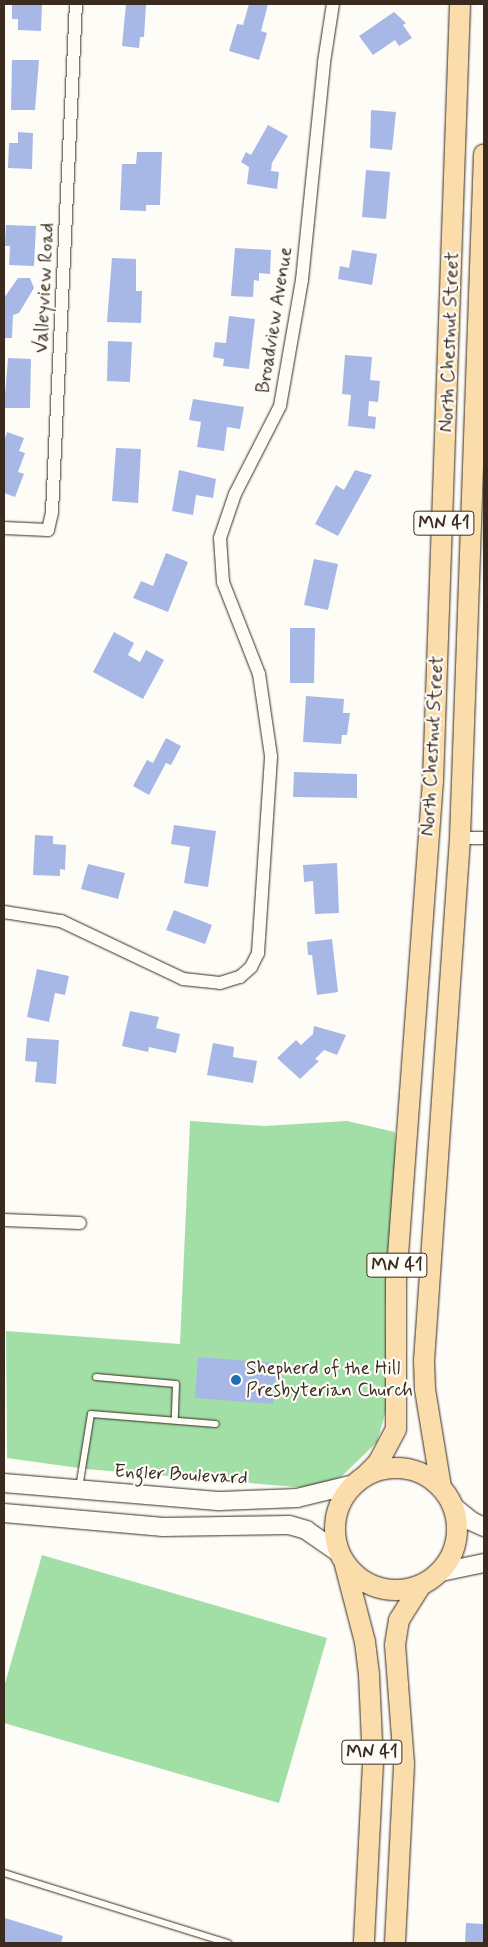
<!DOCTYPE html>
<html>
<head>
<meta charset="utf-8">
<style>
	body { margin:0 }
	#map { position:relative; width:488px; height:1947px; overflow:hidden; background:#fdfcf7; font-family:Mynerve,sans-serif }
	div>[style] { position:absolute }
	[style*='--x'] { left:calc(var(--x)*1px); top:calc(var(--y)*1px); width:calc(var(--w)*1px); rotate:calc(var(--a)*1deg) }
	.green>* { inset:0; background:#a1dfa7 }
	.building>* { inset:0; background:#a7b8e7 }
	.roads { filter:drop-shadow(0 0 1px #3b2a1e) drop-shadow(0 0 1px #3b2a1e) }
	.lane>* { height:6px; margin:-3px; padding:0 3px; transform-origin:3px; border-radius:3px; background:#fdfcf7 }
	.street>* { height:12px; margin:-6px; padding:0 6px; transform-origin:6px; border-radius:6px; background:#fdfcf7 }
	.secondary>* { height:18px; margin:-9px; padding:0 9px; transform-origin:9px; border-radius:9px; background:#fdfcf7 }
	.primary>* { height:20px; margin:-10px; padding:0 10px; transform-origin:10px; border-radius:10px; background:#faddab }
	.primary>.ring { margin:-10px; padding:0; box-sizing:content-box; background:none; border:20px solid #faddab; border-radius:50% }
	.dots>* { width:14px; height:14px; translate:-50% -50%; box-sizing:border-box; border:2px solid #fdfcf7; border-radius:50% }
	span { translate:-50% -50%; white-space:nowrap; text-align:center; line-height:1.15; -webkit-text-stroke:4.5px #fdfcf7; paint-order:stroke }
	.shield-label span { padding:1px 4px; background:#fdfcf7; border:1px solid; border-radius:4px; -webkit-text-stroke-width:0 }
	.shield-label { font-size:18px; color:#3b2a1e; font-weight:700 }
	.street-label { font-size:19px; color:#3b2a1e }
	.poi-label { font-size:19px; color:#3b2a1e }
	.left { translate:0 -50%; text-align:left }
	.frame { position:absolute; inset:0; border:5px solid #3b2a1e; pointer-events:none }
</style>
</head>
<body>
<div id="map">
	<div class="green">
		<div style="clip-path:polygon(190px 1121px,264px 1126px,347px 1121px,395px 1132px,396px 1207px,385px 1309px,388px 1404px,377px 1442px,341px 1477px,308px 1488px,86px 1469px,7px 1458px,6px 1331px,180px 1344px)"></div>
		<div style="clip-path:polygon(42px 1555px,327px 1638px,279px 1803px,4px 1723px,4px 1687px)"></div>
	</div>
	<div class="building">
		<div style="clip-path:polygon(12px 4px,42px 4px,41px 31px,18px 30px,18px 19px,12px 19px)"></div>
		<div style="clip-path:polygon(126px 4px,146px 4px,144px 37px,140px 37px,139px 48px,122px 46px)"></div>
		<div style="clip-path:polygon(249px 4px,268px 4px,261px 31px,267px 33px,259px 60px,229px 51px,237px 24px,243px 25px)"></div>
		<div style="clip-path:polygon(394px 12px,406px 23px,403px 25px,412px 38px,399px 46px,395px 40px,373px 55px,359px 36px)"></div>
		<div style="clip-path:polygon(12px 60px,39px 60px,35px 110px,11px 110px)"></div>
		<div style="clip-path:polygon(371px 110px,396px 112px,392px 150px,370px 148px)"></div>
		<div style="clip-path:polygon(268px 125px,288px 136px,272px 163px,271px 171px,279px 172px,277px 189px,247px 184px,249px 167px,241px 162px,246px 152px,251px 155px)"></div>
		<div style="clip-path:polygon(18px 132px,33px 133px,32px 169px,8px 168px,9px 143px,18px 143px)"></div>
		<div style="clip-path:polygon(137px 152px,162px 152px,160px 205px,146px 205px,146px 211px,120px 210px,122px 164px,136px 164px)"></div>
		<div style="clip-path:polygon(366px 170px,390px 172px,386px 219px,362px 217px)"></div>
		<div style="clip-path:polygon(6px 225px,36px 226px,34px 266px,9px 265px,10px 246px,5px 246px)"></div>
		<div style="clip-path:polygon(235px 248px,271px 250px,270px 274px,259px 273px,259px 281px,254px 280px,253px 297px,231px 296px)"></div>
		<div style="clip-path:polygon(352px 250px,377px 254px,372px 285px,338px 279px,340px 266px,349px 268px)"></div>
		<div style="clip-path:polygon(112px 258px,136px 259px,136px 291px,142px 291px,141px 323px,107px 322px)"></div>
		<div style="clip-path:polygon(18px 278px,30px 278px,34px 288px,19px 313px,13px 315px,12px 338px,4px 338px,4px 298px)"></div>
		<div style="clip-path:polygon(229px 316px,255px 319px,249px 369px,223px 366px,224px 359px,213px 357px,215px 342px,226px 343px)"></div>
		<div style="clip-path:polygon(108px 341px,132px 342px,130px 382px,107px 381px)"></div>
		<div style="clip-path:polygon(345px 355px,372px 357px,370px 380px,380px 381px,378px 402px,369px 401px,368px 416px,376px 417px,375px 429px,348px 426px,351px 395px,342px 394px)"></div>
		<div style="clip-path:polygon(8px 358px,31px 359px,30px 408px,4px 408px)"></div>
		<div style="clip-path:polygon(193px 399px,244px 407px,240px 429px,227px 427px,224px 451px,197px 447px,201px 422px,189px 420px)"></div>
		<div style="clip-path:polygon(7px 432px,24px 438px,19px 451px,25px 453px,18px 472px,24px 474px,15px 497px,4px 493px,4px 442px)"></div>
		<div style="clip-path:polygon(116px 448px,141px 449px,138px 503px,112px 501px)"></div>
		<div style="clip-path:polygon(179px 470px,216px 479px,213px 498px,196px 495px,193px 515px,172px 511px)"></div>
		<div style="clip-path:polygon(355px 470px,372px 475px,338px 536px,315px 524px,336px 485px,344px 490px)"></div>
		<div style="clip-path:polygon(166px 553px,188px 562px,168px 612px,133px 598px,141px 581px,153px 586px)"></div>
		<div style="clip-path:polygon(314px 559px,338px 564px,328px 610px,304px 605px)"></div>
		<div style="clip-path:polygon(290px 628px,315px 628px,314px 683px,290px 683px)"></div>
		<div style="clip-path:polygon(114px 632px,134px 643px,128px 655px,140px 662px,146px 650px,164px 660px,143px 699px,93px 672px)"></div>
		<div style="clip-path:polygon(306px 696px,344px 699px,343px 713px,350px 713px,347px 735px,342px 735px,341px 744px,303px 742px)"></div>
		<div style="clip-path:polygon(166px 738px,181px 746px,171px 765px,166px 763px,149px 795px,133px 786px,147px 760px,153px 763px)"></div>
		<div style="clip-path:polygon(294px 772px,357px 774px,357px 798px,293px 797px)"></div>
		<div style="clip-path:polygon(174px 825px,216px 831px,208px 887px,184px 883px,190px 847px,171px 844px)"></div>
		<div style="clip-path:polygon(35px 835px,53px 836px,53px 844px,66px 845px,65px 870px,60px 869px,60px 876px,33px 875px)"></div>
		<div style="clip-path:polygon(337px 863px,339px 913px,315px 914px,313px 881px,304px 882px,303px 865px)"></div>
		<div style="clip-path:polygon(88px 864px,125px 873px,118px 899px,81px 889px)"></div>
		<div style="clip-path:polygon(174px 910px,212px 925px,205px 944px,166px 930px)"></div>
		<div style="clip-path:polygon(332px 939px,338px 992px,317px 995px,312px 955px,308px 955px,307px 942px)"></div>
		<div style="clip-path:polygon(37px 969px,69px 976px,65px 995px,55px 993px,49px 1022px,27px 1017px)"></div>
		<div style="clip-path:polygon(130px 1011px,159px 1017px,156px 1028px,180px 1034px,176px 1053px,149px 1047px,148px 1052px,122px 1046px)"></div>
		<div style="clip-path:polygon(314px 1026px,346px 1035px,337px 1055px,324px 1050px,315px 1059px,319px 1061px,300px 1079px,277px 1058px,296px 1040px,301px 1045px,313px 1034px)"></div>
		<div style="clip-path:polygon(27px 1038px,59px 1040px,56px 1084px,35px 1082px,37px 1062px,25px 1061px)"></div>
		<div style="clip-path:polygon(213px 1043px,234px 1047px,233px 1057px,257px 1061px,253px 1083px,207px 1075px)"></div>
		<div style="clip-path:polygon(198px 1357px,276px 1363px,273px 1404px,195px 1398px)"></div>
		<div style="clip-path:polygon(5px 1918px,63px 1936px,61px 1943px,4px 1943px)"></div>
		<div style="clip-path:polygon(466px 1923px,484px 1924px,484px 1943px,465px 1943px)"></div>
	</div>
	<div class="roads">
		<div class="lane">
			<div style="--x:96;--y:1377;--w:80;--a:5"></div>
			<div style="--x:176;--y:1384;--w:35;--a:92"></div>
			<div style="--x:79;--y:1488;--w:75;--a:-80.8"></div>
			<div style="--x:91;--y:1414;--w:125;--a:4.6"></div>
			<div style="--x:4;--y:1873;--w:235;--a:17.4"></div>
		</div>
		<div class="street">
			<div style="--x:4;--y:528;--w:44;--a:2.6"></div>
			<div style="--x:48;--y:530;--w:18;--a:-77"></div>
			<div style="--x:52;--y:512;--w:509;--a:-87.3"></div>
			<div style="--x:460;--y:838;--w:24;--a:0"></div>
			<div style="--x:4;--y:912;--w:58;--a:9"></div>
			<div style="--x:61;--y:921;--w:135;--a:25.4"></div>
			<div style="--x:183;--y:979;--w:37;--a:6"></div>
			<div style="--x:220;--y:983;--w:21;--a:-17"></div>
			<div style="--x:240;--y:977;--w:15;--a:-42"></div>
			<div style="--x:251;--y:967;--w:16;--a:-63"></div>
			<div style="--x:258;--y:953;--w:197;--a:-86.2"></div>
			<div style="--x:271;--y:756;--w:83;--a:-98.3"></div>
			<div style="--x:259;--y:674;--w:99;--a:-111.4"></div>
			<div style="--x:223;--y:582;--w:44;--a:-93.9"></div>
			<div style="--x:220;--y:538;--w:46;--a:-71.2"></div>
			<div style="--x:235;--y:494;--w:99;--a:-62.9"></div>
			<div style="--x:280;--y:406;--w:128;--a:-80.1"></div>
			<div style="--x:302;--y:280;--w:219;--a:-84.2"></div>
			<div style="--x:324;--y:62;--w:59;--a:-81.2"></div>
			<div style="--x:4;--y:1220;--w:76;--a:2.3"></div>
		</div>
		<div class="secondary">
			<div style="--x:4;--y:1483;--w:217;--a:4.8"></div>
			<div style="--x:220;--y:1501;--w:77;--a:-2.2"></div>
			<div style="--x:297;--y:1498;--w:59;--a:-13.8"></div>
			<div style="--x:454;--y:1507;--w:22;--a:39"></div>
			<div style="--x:471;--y:1521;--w:14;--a:25"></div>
			<div style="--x:4;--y:1513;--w:160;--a:5"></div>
			<div style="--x:163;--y:1527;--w:126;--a:-0.9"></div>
			<div style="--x:289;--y:1525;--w:18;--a:16"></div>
			<div style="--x:306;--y:1530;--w:40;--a:34.9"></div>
			<div style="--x:441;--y:1572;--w:44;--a:-11.8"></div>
		</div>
		<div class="primary">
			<div class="ring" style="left:335px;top:1468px;width:102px;height:102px"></div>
			<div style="--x:364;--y:1477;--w:20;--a:-45"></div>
			<div style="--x:378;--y:1463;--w:38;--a:-62"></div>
			<div style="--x:396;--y:1429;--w:147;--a:-90"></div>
			<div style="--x:396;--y:1282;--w:502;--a:-85.78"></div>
			<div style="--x:433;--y:781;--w:777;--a:-88.01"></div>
			<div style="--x:441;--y:1487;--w:99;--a:-99.3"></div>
			<div style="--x:425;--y:1389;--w:28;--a:-92"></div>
			<div style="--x:424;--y:1361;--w:524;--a:-86.06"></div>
			<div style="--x:460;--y:838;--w:684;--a:-87.99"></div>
			<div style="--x:345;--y:1565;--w:80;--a:75.4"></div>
			<div style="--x:365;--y:1642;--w:33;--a:83"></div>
			<div style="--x:369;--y:1675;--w:88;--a:87.4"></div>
			<div style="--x:373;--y:1763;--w:180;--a:92.9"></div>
			<div style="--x:395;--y:1943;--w:179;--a:-87.1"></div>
			<div style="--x:404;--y:1764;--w:119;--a:-94.3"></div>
			<div style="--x:395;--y:1645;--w:25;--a:-81"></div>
			<div style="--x:399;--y:1620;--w:41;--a:-57.8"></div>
		</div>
	</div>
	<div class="dots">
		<div style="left:236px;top:1380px;background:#1f6fb2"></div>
	</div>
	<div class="shield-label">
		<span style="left:444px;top:523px">MN 41</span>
		<span style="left:397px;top:1265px">MN 41</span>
		<span style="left:372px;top:1752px">MN 41</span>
	</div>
	<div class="street-label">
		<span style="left:45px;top:288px;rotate:-87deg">Valleyview Road</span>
		<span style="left:275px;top:320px;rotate:-81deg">Broadview Avenue</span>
		<span style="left:450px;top:342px;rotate:-88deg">North Chestnut Street</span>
		<span style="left:433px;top:746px;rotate:-87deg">North Chestnut Street</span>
		<span style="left:181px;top:1475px;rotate:3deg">Engler Boulevard</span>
	</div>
	<div class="poi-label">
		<span class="left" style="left:246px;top:1380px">Shepherd of the Hill<br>Presbyterian Church</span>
	</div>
	<div class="frame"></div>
</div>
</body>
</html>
